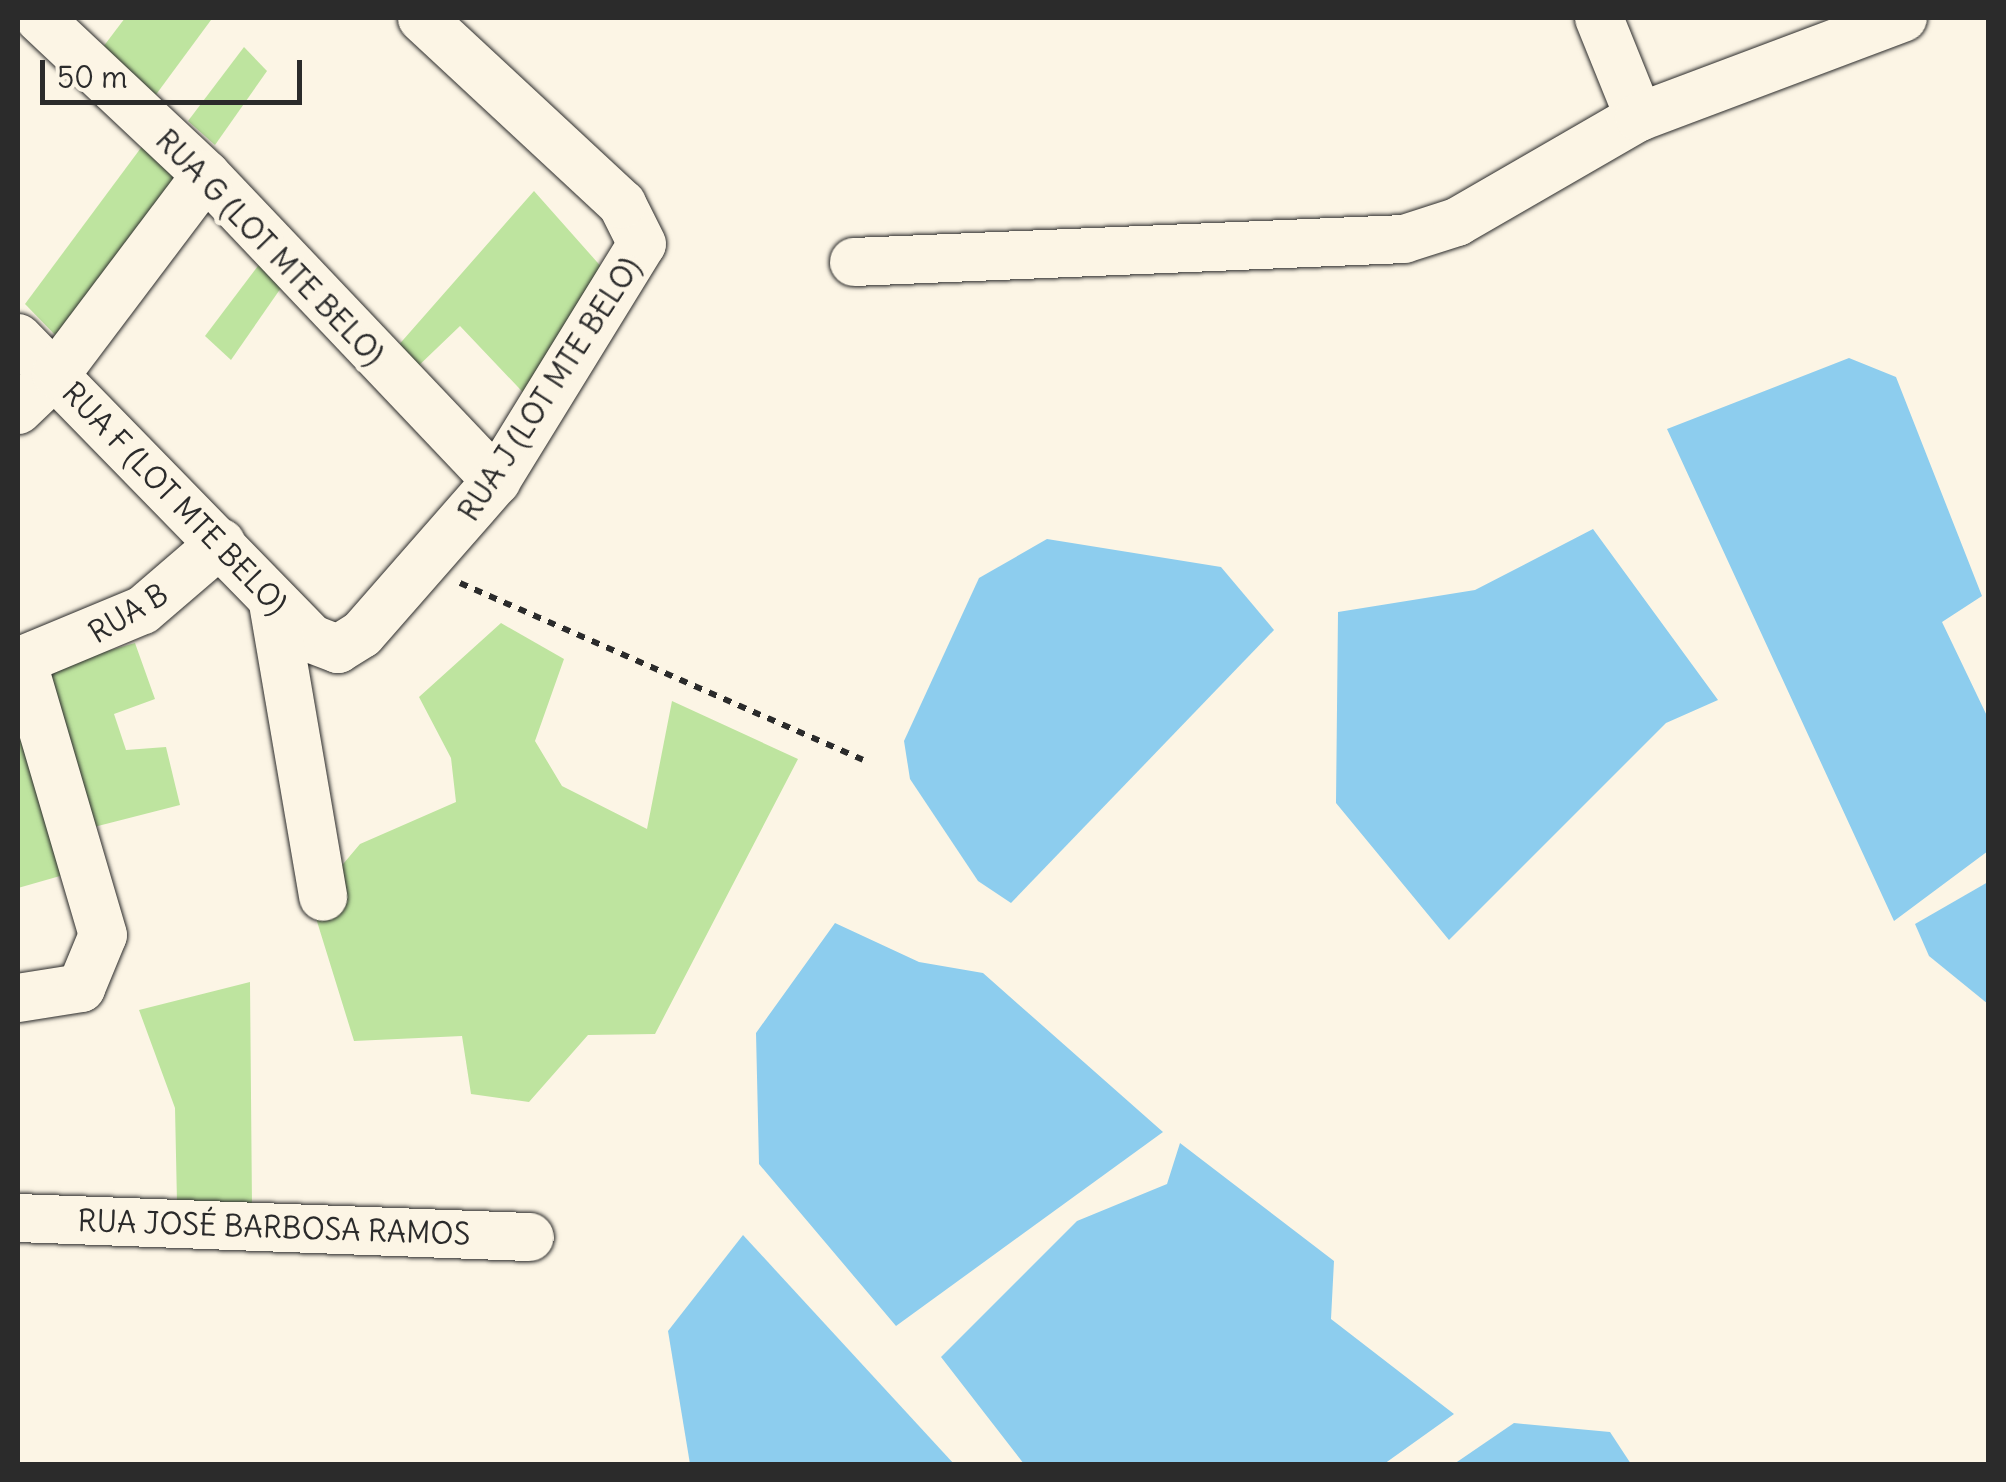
<!DOCTYPE html>
<html>
<head>
<meta charset="utf-8">
<style>
	body { margin:0 }
	#map { position:relative; width:2006px; height:1482px; overflow:hidden; background:#fcf5e5; font-family:Delius,sans-serif }
	div>[style] { position:absolute }
	[style*='--x'] { left:calc(var(--x)*1px); top:calc(var(--y)*1px); width:calc(var(--w)*1px); rotate:calc(var(--a)*1deg) }
	.green>* { inset:0; background:#bee49f }
	.water>* { inset:0; background:#8dcdee }
	.path>* { height:6px; margin-top:-3px; transform-origin:0; background:repeating-linear-gradient(90deg,#2b2b2b 0 8px,transparent 0 16px) }
	.roads { filter:drop-shadow(0 0 2px #2b2b2b) drop-shadow(0 0 2px #2b2b2b) }
	.minor>* { height:48px; margin:-24px; padding:0 24px; transform-origin:24px; border-radius:24px; background:#fcf5e5 }
	span { translate:-50% -50%; white-space:nowrap; text-align:center; line-height:1.15; -webkit-text-stroke:10px #fcf5e5; paint-order:stroke }
	.street-label { font-size:30px; color:#2b2b2b }
	.frame { position:absolute; inset:0; border:20px solid #2b2b2b; pointer-events:none }
	.scale { position:absolute; left:40px; top:60px; width:262px; height:45px; box-sizing:border-box; border:5px solid #2b2b2b; border-top:0; padding-left:12px; font-size:30px; line-height:35px; white-space:nowrap; color:#2b2b2b; -webkit-text-stroke:8px #fcf5e5; paint-order:stroke }
</style>
</head>
<body>
<div id="map">
	<div class="green">
		<div style="clip-path:polygon(125px 18px,211px 20px,152px 100px,103px 47px)"></div>
		<div style="clip-path:polygon(244px 47px,267px 71px,215px 145px,188px 121px)"></div>
		<div style="clip-path:polygon(146px 141px,179px 178px,59px 339px,25px 304px)"></div>
		<div style="clip-path:polygon(534px 191px,605px 271px,535px 405px,460px 326px,412px 372px,389px 356px)"></div>
		<div style="clip-path:polygon(261px 262px,283px 285px,231px 360px,205px 336px)"></div>
		<div style="clip-path:polygon(501px 623px,564px 659px,535px 741px,562px 786px,647px 829px,672px 701px,798px 759px,655px 1034px,588px 1035px,529px 1102px,471px 1094px,462px 1036px,354px 1041px,311px 902px,360px 844px,456px 802px,451px 758px,419px 697px)"></div>
		<div style="clip-path:polygon(135px 643px,155px 699px,114px 714px,126px 750px,166px 747px,180px 805px,94px 827px,38px 671px)"></div>
		<div style="clip-path:polygon(18px 696px,74px 872px,18px 888px)"></div>
		<div style="clip-path:polygon(250px 982px,252px 1206px,177px 1203px,175px 1108px,139px 1010px)"></div>
	</div>
	<div class="water">
		<div style="clip-path:polygon(1849px 358px,1896px 377px,1982px 596px,1942px 622px,1988px 718px,1988px 851px,1894px 921px,1667px 429px)"></div>
		<div style="clip-path:polygon(1593px 529px,1718px 700px,1666px 723px,1449px 940px,1336px 803px,1338px 612px,1475px 590px)"></div>
		<div style="clip-path:polygon(1047px 539px,1221px 567px,1274px 630px,1011px 903px,978px 881px,910px 779px,904px 741px,979px 578px)"></div>
		<div style="clip-path:polygon(1988px 882px,1988px 1004px,1929px 956px,1915px 924px)"></div>
		<div style="clip-path:polygon(835px 923px,919px 962px,983px 973px,1163px 1132px,896px 1326px,759px 1164px,756px 1033px)"></div>
		<div style="clip-path:polygon(1180px 1143px,1334px 1261px,1331px 1319px,1454px 1414px,1384px 1464px,1024px 1464px,941px 1357px,1077px 1221px,1167px 1184px)"></div>
		<div style="clip-path:polygon(743px 1235px,954px 1464px,690px 1464px,668px 1331px)"></div>
		<div style="clip-path:polygon(1514px 1423px,1610px 1432px,1631px 1464px,1454px 1464px)"></div>
	</div>
	<div class="path">
		<div style="--x:460;--y:583;--w:440;--a:23.7"></div>
	</div>
	<div class="roads">
		<div class="minor">
			<div style="--x:39;--y:18;--w:229;--a:43.2"></div>
			<div style="--x:206;--y:175;--w:422;--a:46.5"></div>
			<div style="--x:1599;--y:18;--w:107;--a:68"></div>
			<div style="--x:854;--y:262;--w:550;--a:-2.39"></div>
			<div style="--x:1404;--y:239;--w:56;--a:-17.8"></div>
			<div style="--x:1457;--y:222;--w:210;--a:-30"></div>
			<div style="--x:1639;--y:117;--w:282;--a:-20.6"></div>
			<div style="--x:18;--y:338;--w:421;--a:45.7"></div>
			<div style="--x:312;--y:639;--w:28;--a:21"></div>
			<div style="--x:338;--y:649;--w:28;--a:-32"></div>
			<div style="--x:362;--y:634;--w:203;--a:-48.8"></div>
			<div style="--x:496;--y:481;--w:278;--a:-58.4"></div>
			<div style="--x:642;--y:244;--w:45;--a:-116.6"></div>
			<div style="--x:622;--y:204;--w:273;--a:-137.1"></div>
			<div style="--x:18;--y:410;--w:52;--a:-43.5"></div>
			<div style="--x:56;--y:374;--w:249;--a:-53"></div>
			<div style="--x:273;--y:603;--w:298;--a:80.3"></div>
			<div style="--x:18;--y:662;--w:135;--a:-22.6"></div>
			<div style="--x:143;--y:610;--w:103;--a:-40.7"></div>
			<div style="--x:18;--y:998;--w:64;--a:-9"></div>
			<div style="--x:81;--y:988;--w:57;--a:-67.5"></div>
			<div style="--x:103;--y:935;--w:284;--a:-106.4"></div>
			<div style="--x:18;--y:1218;--w:512;--a:2.13"></div>
		</div>
	</div>
	<div class="street-label">
		<span style="left:270px;top:247px;rotate:46deg">RUA G (LOT MTE BELO)</span>
		<span style="left:549px;top:389px;rotate:-57deg">RUA J (LOT MTE BELO)</span>
		<span style="left:175px;top:498px;rotate:46deg">RUA F (LOT MTE BELO)</span>
		<span style="left:128px;top:613px;rotate:-31deg">RUA B</span>
		<span style="left:274px;top:1227px;rotate:2deg">RUA JOSÉ BARBOSA RAMOS</span>
	</div>
	<div class="frame"></div>
	<div class="scale">50 m</div>
</div>
</body>
</html>
